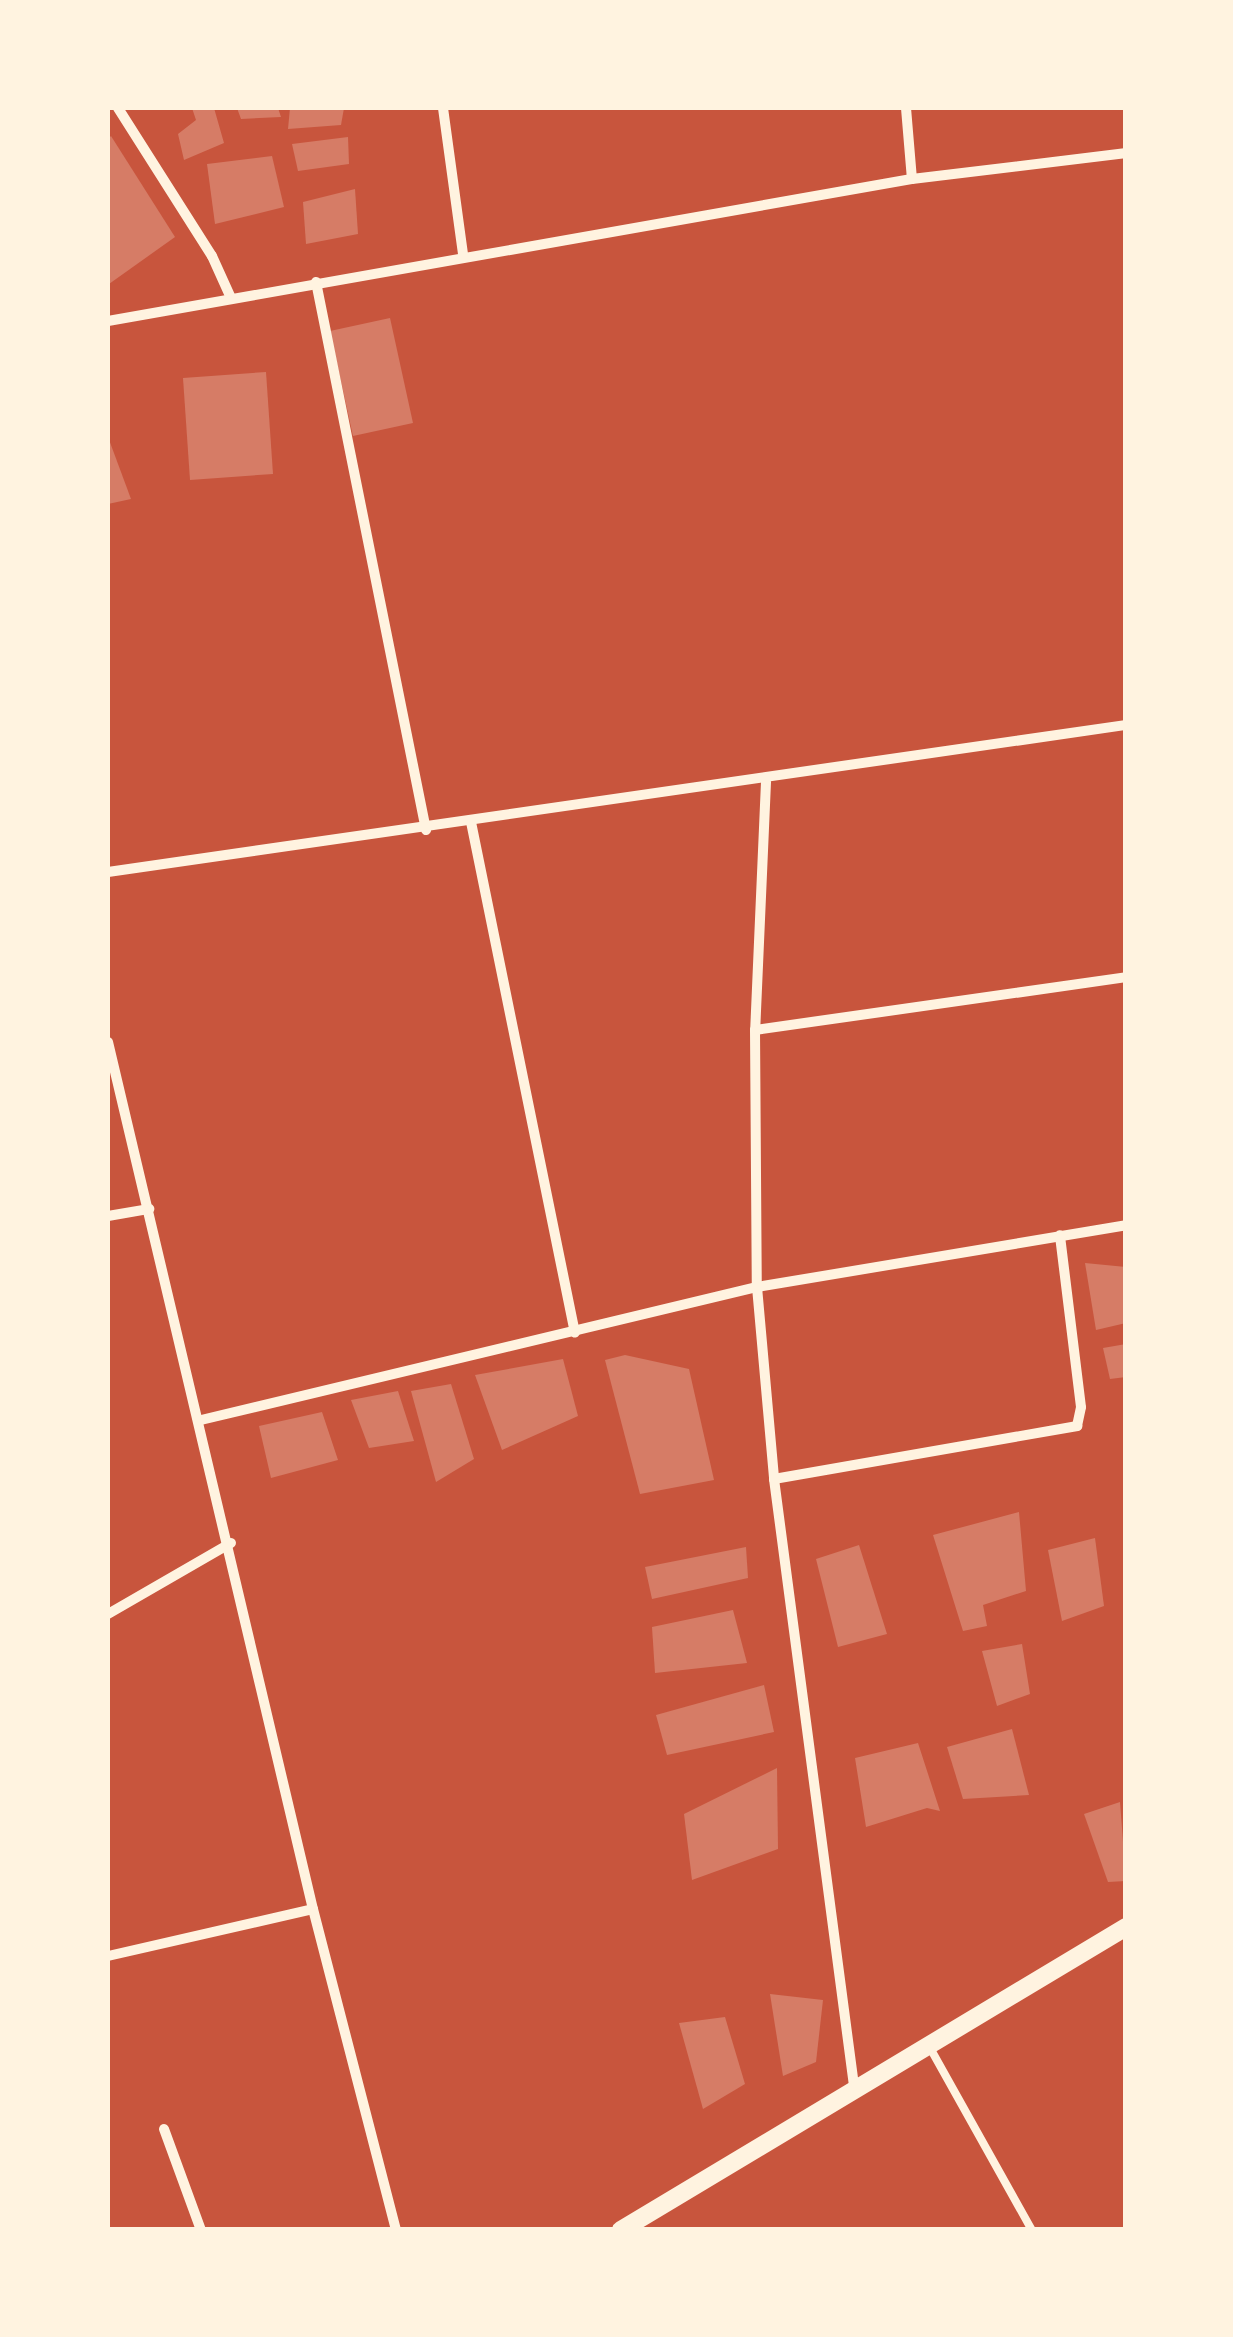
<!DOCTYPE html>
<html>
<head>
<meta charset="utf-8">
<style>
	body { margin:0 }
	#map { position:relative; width:1233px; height:2337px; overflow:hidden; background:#c8553d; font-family:Jost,sans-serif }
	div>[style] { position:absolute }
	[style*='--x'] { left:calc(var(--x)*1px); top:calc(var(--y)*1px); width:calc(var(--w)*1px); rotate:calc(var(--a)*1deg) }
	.building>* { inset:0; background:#d67c66 }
	.service>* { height:8px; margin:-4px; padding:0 4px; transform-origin:4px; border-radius:4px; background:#fff3e0 }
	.minor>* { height:10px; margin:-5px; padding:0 5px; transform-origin:5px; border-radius:5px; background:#fff3e0 }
	.tertiary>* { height:18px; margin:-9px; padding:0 9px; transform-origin:9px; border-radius:9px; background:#fff3e0 }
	span { translate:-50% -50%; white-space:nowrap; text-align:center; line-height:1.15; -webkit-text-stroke:8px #fff3e0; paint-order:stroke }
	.frame { position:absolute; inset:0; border:110px solid #fff3e0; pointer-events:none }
</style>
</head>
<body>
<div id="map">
	<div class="building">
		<div style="clip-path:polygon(192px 108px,214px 108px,224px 143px,184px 160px,178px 134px,196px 120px)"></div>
		<div style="clip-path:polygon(237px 108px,278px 108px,281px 117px,241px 119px)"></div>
		<div style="clip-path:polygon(290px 108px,344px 108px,341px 125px,288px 129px)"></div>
		<div style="clip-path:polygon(111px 136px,175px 237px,109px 284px,108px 139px)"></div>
		<div style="clip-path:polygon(348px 137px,349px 164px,298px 171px,292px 144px)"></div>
		<div style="clip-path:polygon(272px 156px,284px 207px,215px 224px,207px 164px)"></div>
		<div style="clip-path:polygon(355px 189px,358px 234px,306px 244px,303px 202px)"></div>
		<div style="clip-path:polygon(390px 318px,413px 423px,353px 436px,330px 331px)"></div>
		<div style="clip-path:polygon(266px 372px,273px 474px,190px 480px,183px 378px)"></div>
		<div style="clip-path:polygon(108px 437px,131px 499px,108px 504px)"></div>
		<div style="clip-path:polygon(1085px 1263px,1126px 1267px,1126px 1323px,1096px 1330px)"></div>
		<div style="clip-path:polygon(1126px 1344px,1126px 1377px,1110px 1379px,1103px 1348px)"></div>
		<div style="clip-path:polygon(625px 1355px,689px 1369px,714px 1480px,640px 1494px,605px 1360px)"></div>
		<div style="clip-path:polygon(563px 1359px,578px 1416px,502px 1450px,475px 1375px)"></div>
		<div style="clip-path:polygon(451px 1384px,474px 1459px,436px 1482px,411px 1391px)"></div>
		<div style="clip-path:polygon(398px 1391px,414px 1441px,369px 1448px,351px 1400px)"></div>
		<div style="clip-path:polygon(322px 1412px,338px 1460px,271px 1478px,259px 1426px)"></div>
		<div style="clip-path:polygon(1019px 1512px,1026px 1591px,983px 1605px,987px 1626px,963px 1631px,933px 1535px)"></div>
		<div style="clip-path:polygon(1095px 1538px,1104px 1606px,1062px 1621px,1048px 1550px)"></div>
		<div style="clip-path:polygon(859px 1545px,887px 1634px,838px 1647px,816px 1559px)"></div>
		<div style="clip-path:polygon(746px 1547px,748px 1578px,652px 1599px,645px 1567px)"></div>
		<div style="clip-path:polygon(733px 1610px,747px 1663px,655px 1673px,652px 1627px)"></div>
		<div style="clip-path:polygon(1022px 1644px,1030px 1694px,997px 1706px,982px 1651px)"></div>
		<div style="clip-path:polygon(764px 1685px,774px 1732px,667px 1755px,656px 1715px)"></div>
		<div style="clip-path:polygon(1012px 1729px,1029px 1795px,963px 1799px,947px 1747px)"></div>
		<div style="clip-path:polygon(918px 1743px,940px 1811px,927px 1808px,866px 1827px,855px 1758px)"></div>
		<div style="clip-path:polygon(777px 1768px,778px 1849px,692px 1880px,684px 1814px)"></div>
		<div style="clip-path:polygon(1120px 1802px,1126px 1881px,1108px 1882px,1084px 1814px)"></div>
		<div style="clip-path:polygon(770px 1994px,823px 2000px,816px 2062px,783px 2076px)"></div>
		<div style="clip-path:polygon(725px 2017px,745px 2084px,703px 2109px,679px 2023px)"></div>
	</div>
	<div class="service">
		<div style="--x:929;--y:2046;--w:211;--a:60.8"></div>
	</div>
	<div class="minor">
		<div style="--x:118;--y:108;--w:175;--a:57.6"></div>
		<div style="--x:212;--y:256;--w:46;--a:65.7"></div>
		<div style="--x:443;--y:108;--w:147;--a:82.2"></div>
		<div style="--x:906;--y:108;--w:71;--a:85.2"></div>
		<div style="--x:316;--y:282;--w:559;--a:78.65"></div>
		<div style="--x:108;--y:321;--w:816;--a:-10.02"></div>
		<div style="--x:912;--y:179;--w:216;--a:-6.9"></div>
		<div style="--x:766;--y:782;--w:248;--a:92.5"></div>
		<div style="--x:755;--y:1030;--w:257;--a:89.6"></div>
		<div style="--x:757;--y:1287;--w:193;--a:84.9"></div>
		<div style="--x:774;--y:1479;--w:612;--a:82.49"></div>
		<div style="--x:471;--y:822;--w:521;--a:78.5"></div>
		<div style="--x:108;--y:872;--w:1029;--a:-8.22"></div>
		<div style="--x:755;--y:1030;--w:375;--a:-8.1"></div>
		<div style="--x:108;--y:1042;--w:891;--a:76.7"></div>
		<div style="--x:313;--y:1909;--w:332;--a:75.5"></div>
		<div style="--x:108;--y:1216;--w:42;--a:-9.7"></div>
		<div style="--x:201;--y:1420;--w:572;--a:-13.45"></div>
		<div style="--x:757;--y:1287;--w:374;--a:-9.5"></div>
		<div style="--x:774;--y:1479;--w:308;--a:-9.9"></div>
		<div style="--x:1077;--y:1426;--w:19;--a:-78"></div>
		<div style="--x:1081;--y:1407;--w:173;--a:-97"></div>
		<div style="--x:108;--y:1614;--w:142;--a:-30"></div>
		<div style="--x:108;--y:1956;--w:210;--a:-12.9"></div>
		<div style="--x:164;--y:2129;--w:108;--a:69.9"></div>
	</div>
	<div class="tertiary">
		<div style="--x:621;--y:2230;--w:589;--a:-30.96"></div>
	</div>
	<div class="frame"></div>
</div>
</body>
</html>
